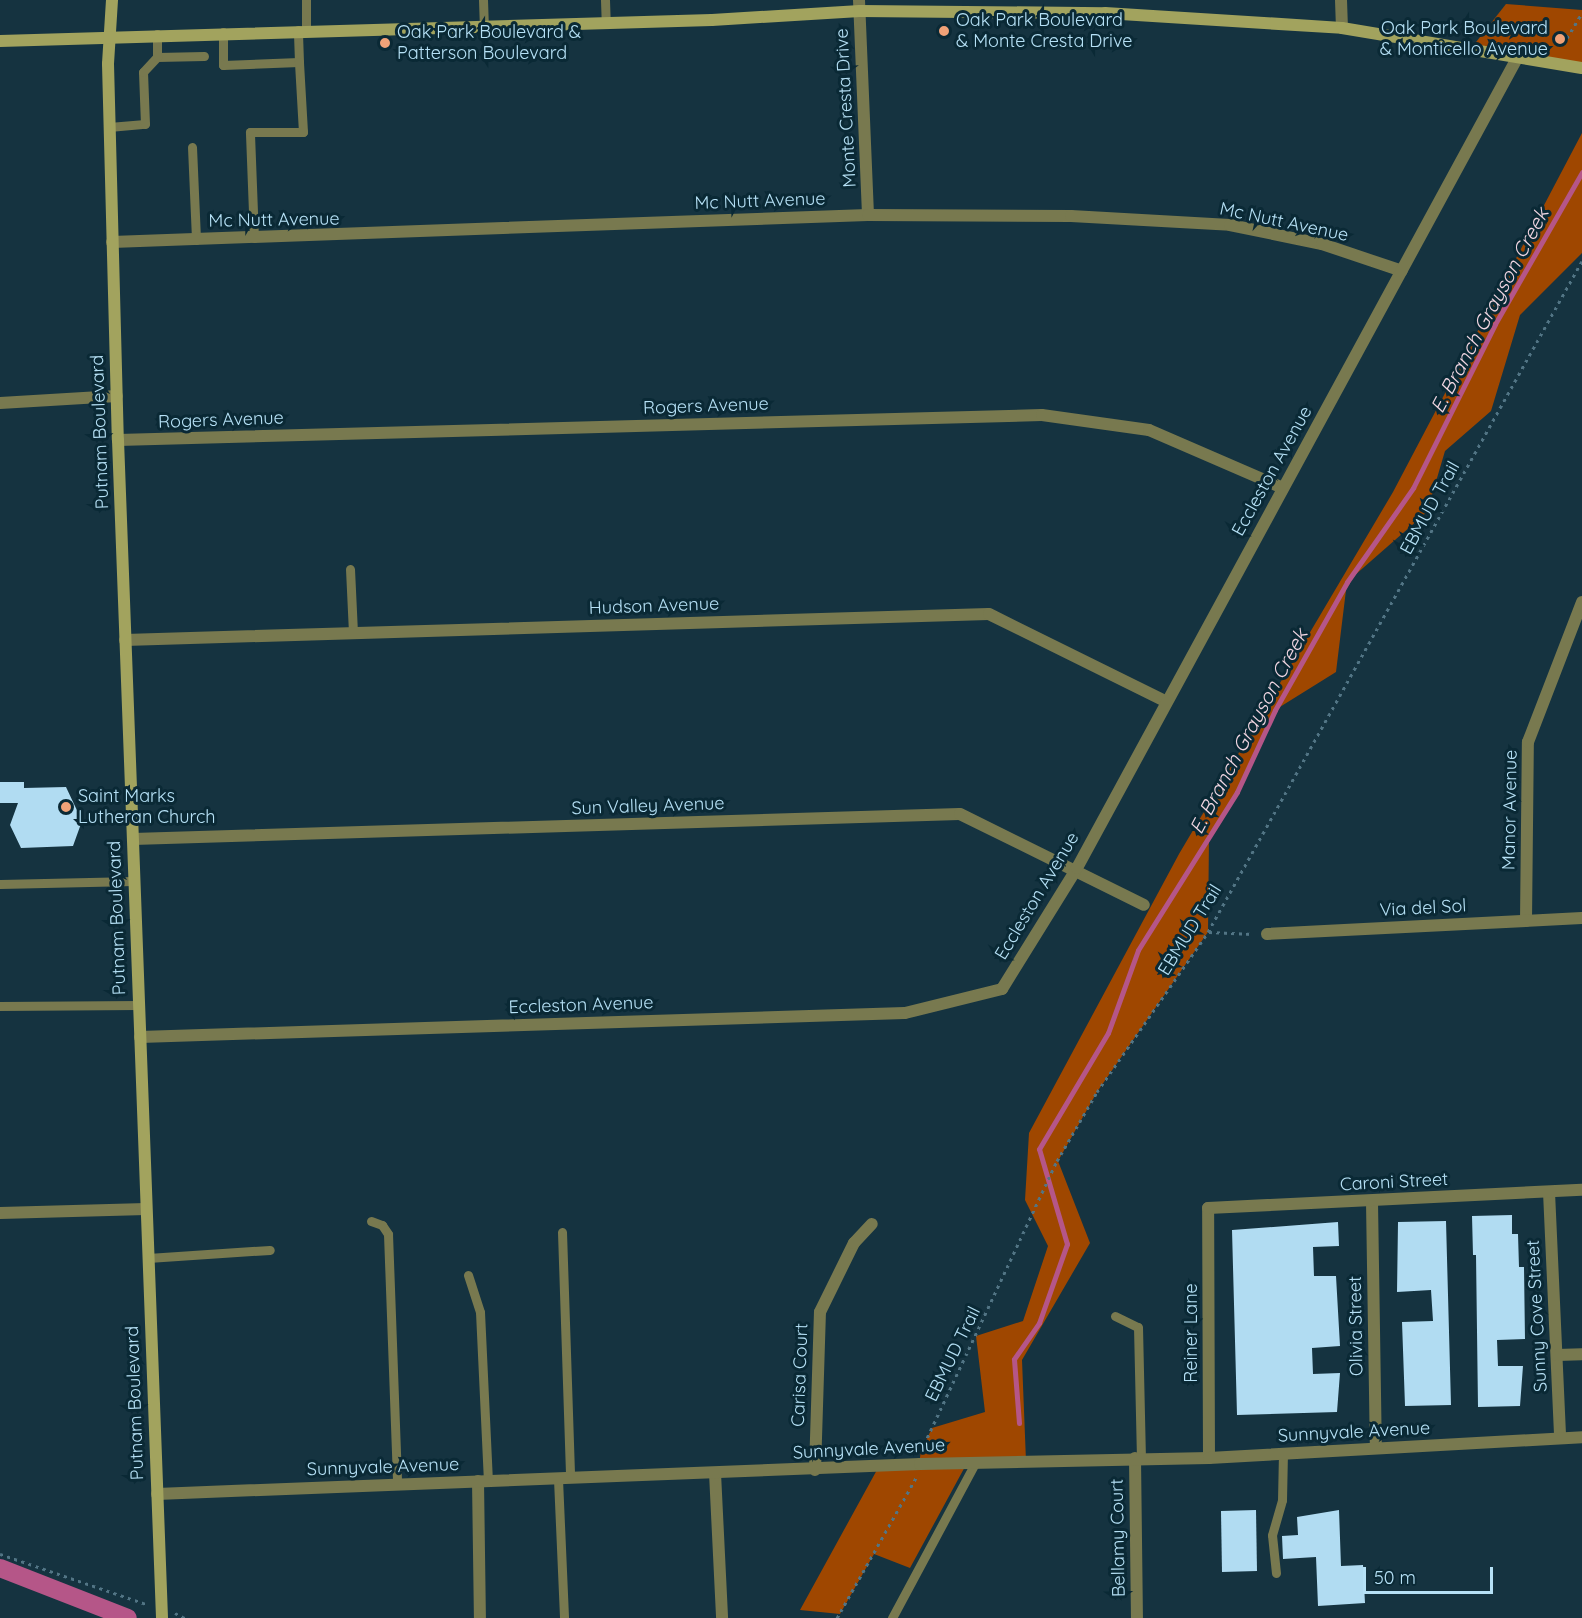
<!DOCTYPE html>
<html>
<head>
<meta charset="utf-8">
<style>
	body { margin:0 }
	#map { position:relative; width:1582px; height:1618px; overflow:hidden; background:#153340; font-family:Quicksand,sans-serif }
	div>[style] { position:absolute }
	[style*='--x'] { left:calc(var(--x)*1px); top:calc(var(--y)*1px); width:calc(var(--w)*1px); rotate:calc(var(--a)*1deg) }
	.forest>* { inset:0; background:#9f4700 }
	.stream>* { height:5px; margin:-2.5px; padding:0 2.5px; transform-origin:2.5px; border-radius:2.5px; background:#b55688 }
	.canal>* { height:18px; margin:-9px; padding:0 9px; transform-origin:9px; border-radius:9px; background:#b55688 }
	.building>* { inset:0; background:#b1dcf2 }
	.path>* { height:3px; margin-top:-1.5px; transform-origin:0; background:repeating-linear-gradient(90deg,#527585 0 3px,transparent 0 7.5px) }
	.lane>* { height:9px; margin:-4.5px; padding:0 4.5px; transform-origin:4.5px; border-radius:4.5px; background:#78794f }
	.street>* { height:12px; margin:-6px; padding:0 6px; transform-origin:6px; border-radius:6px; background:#78794f }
	.secondary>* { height:12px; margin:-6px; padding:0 6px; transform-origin:6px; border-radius:6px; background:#a2a35e }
	.dots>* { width:16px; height:16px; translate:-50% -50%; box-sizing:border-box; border:3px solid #0a2935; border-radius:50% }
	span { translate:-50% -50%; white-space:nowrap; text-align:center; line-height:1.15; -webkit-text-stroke:6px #0a2935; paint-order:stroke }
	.poi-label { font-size:18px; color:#b6e1f6 }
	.left { translate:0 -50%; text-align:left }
	.right { translate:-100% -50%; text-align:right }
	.street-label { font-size:18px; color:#b6e1f6 }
	.water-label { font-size:20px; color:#f2d7e3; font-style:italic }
	.scale { position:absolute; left:1363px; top:1567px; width:130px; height:27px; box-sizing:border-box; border:3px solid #b6e1f6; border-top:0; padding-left:8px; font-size:18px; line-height:21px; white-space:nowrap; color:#b6e1f6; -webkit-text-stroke:4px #0a2935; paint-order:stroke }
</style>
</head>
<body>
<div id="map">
	<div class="forest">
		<div style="clip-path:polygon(1506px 4px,1582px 10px,1582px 68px,1469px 51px)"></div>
		<div style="clip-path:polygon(1582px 133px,1582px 253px,1520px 315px,1491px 411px,1445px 451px,1427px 512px,1347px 582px,1336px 672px,1275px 710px,1237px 792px,1209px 837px,1208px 932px,1097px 1092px,1058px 1161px,1090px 1243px,1022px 1360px,1026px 1461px,967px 1463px,910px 1568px,874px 1554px,840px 1614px,800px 1610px,878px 1468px,919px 1464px,921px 1451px,932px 1428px,985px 1412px,976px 1336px,1023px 1321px,1048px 1246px,1025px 1200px,1029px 1133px,1179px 854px,1393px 492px)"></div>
	</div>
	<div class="stream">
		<div style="--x:1019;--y:1423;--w:64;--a:-94.5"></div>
		<div style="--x:1014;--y:1359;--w:44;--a:-55.2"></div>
		<div style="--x:1039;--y:1323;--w:84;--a:-70.5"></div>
		<div style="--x:1067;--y:1244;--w:99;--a:-106.4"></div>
		<div style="--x:1039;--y:1149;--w:135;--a:-59.3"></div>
		<div style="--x:1108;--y:1033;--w:88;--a:-70.1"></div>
		<div style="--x:1138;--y:950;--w:186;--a:-57.9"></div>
		<div style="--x:1237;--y:792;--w:90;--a:-65.1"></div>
		<div style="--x:1275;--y:710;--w:147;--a:-60.6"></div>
		<div style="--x:1347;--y:582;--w:115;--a:-54.9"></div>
		<div style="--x:1413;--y:488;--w:183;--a:-63.4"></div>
		<div style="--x:1495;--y:324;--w:175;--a:-60.2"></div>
	</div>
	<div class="canal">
		<div style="--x:0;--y:1568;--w:137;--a:21.3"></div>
	</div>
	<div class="building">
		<div style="clip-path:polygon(0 782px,24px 782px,24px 788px,66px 787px,82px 821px,73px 846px,21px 848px,10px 825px,18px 803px,0 803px)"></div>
		<div style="clip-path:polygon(1512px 1215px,1512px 1234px,1518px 1234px,1519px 1267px,1524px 1267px,1525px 1339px,1497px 1340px,1498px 1366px,1523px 1366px,1520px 1406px,1478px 1407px,1476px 1255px,1473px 1255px,1472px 1216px)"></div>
		<div style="clip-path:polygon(1446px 1221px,1451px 1405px,1405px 1406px,1402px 1322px,1433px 1321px,1431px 1290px,1397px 1292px,1398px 1222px)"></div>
		<div style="clip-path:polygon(1338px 1222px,1339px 1246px,1313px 1247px,1314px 1276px,1336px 1276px,1340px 1346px,1312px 1348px,1313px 1374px,1340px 1373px,1337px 1412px,1237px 1415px,1232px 1230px)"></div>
		<div style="clip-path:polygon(1256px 1510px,1257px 1571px,1222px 1572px,1221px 1511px)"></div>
		<div style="clip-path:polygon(1339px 1510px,1341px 1566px,1363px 1565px,1365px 1603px,1318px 1606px,1316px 1557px,1283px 1559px,1282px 1536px,1298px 1535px,1297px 1517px)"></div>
	</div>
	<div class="path">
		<div style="--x:1567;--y:38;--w:29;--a:-59"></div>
		<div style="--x:1209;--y:932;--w:44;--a:2.6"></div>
		<div style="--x:921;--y:1451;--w:320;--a:-64.9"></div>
		<div style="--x:1057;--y:1161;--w:80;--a:-59.9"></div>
		<div style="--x:1097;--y:1092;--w:195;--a:-55.2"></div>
		<div style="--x:1208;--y:932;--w:768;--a:-60.87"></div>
		<div style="--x:0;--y:1554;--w:157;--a:18.9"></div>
		<div style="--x:175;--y:1613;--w:11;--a:27"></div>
		<div style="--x:837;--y:1618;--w:161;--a:-60.6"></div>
	</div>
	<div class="lane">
		<div style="--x:483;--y:0;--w:27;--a:88"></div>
		<div style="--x:605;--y:0;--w:23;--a:88"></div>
		<div style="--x:306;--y:30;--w:30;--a:-90"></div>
		<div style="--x:223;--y:32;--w:33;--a:90"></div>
		<div style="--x:223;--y:65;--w:76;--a:-2.3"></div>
		<div style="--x:299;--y:62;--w:32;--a:-92"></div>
		<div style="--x:157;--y:57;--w:47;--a:-1.2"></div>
		<div style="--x:109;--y:127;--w:36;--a:-5"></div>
		<div style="--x:145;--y:124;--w:52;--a:-92.2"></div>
		<div style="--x:143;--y:72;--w:21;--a:-47"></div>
		<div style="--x:157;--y:57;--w:23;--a:-90"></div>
		<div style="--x:192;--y:147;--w:93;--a:87.5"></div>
		<div style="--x:254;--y:238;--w:106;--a:-92.2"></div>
		<div style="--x:250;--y:132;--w:53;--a:0"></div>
		<div style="--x:303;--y:132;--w:70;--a:-93.3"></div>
		<div style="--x:350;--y:569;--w:64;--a:87.3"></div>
		<div style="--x:0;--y:884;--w:134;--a:-1.3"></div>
		<div style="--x:0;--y:1006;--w:139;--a:-0.4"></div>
		<div style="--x:371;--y:1221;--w:12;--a:20"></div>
		<div style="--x:382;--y:1225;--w:11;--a:56"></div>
		<div style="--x:388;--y:1234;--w:250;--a:87.9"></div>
		<div style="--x:562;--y:1232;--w:246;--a:88.1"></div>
		<div style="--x:148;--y:1258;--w:122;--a:-3.8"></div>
		<div style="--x:468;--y:1275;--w:39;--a:72"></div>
		<div style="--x:480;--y:1312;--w:169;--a:87.3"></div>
		<div style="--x:1115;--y:1316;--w:25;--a:26"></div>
		<div style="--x:1138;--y:1327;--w:131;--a:88.7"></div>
		<div style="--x:558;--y:1479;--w:139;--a:87.5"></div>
		<div style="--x:1276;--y:1573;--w:38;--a:-96"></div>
		<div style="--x:1272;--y:1535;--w:36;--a:-74"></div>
		<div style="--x:1282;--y:1500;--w:47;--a:-88.8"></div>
		<div style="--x:892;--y:1618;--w:176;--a:-61.8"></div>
	</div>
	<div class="street">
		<div style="--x:859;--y:0;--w:215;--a:87.6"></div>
		<div style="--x:1341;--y:0;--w:28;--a:88"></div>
		<div style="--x:112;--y:242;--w:756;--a:-2.05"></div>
		<div style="--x:868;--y:215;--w:203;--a:0.3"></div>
		<div style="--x:1071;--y:216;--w:159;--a:3.2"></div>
		<div style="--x:1230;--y:225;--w:94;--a:11.7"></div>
		<div style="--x:1322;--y:244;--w:84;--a:18.6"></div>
		<div style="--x:0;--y:403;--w:117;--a:-3.4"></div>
		<div style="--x:118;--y:440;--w:924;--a:-1.55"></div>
		<div style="--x:1042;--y:415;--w:108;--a:8"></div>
		<div style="--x:1149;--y:430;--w:146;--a:23.4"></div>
		<div style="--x:125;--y:640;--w:864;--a:-1.72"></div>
		<div style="--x:989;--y:614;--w:196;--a:26.3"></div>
		<div style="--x:133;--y:839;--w:827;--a:-1.73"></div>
		<div style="--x:960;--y:814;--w:205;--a:26.3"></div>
		<div style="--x:1526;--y:921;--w:179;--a:-89.4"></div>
		<div style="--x:1528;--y:742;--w:150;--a:-68.9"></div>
		<div style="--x:1267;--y:934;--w:315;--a:-2.9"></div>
		<div style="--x:140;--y:1037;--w:765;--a:-1.8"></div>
		<div style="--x:905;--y:1013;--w:100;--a:-13.9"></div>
		<div style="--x:1002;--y:989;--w:142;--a:-58.2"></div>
		<div style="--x:1077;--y:868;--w:920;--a:-61.48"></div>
		<div style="--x:1549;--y:1192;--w:246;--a:87.4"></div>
		<div style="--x:1372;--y:1202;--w:246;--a:89.1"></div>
		<div style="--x:0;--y:1213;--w:146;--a:-1.6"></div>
		<div style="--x:1557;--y:1355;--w:25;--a:-2"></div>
		<div style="--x:1135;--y:1458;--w:160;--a:89.3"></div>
		<div style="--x:1209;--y:1458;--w:250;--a:-90.2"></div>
		<div style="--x:1208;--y:1208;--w:374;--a:-2.8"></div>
		<div style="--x:815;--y:1470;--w:158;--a:-88.2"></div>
		<div style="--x:820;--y:1312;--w:77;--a:-63.8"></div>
		<div style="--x:854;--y:1243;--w:26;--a:-47"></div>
		<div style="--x:715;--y:1473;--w:145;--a:87.2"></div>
		<div style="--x:478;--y:1481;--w:137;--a:89.2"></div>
		<div style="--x:157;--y:1494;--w:764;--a:-2.25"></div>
		<div style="--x:920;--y:1464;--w:289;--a:-1.2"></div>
		<div style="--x:1209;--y:1458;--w:374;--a:-3.2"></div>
	</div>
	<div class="secondary">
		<div style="--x:112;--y:0;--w:64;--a:93.6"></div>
		<div style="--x:108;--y:64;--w:376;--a:88.5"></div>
		<div style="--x:118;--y:440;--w:1179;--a:87.86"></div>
		<div style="--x:0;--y:41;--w:712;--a:-1.69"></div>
		<div style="--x:712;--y:20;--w:148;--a:-3.5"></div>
		<div style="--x:860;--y:11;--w:245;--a:0.5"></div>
		<div style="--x:1105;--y:13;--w:237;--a:3.6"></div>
		<div style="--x:1342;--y:28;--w:243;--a:9.5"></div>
	</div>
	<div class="dots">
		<div style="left:944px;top:31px;background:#f0a278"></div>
		<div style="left:1560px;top:39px;background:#f0a278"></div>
		<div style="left:385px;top:43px;background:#f0a278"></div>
		<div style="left:66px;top:807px;background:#f0a278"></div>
	</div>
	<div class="poi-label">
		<span class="left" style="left:956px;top:31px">Oak Park Boulevard<br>&amp; Monte Cresta Drive</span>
		<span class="right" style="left:1548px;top:39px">Oak Park Boulevard<br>&amp; Monticello Avenue</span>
		<span class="left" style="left:397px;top:43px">Oak Park Boulevard &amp;<br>Patterson Boulevard</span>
		<span class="left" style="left:78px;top:807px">Saint Marks<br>Lutheran Church</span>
	</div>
	<div class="street-label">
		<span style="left:846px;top:108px;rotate:-93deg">Monte Cresta Drive</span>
		<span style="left:760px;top:201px;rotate:-2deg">Mc Nutt Avenue</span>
		<span style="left:274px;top:220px;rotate:-1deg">Mc Nutt Avenue</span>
		<span style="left:1284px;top:222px;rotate:12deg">Mc Nutt Avenue</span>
		<span style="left:706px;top:406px;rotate:-2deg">Rogers Avenue</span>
		<span style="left:221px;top:420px;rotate:-2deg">Rogers Avenue</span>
		<span style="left:100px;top:432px;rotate:-92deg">Putnam Boulevard</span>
		<span style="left:1272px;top:471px;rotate:-61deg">Eccleston Avenue</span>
		<span style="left:1430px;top:508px;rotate:-61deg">EBMUD Trail</span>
		<span style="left:654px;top:606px;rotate:-2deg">Hudson Avenue</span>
		<span style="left:648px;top:806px;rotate:-2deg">Sun Valley Avenue</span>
		<span style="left:1510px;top:810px;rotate:-89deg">Manor Avenue</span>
		<span style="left:1037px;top:896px;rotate:-59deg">Eccleston Avenue</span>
		<span style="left:1423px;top:908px;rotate:-3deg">Via del Sol</span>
		<span style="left:117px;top:918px;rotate:-92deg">Putnam Boulevard</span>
		<span style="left:1190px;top:930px;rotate:-58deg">EBMUD Trail</span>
		<span style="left:581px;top:1005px;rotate:-2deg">Eccleston Avenue</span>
		<span style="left:1394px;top:1182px;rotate:-3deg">Caroni Street</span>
		<span style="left:1537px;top:1316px;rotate:-93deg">Sunny Cove Street</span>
		<span style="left:1356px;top:1326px;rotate:-91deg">Olivia Street</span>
		<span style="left:1191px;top:1333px;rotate:-90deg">Reiner Lane</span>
		<span style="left:953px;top:1354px;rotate:-64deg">EBMUD Trail</span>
		<span style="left:800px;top:1375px;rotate:-88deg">Carisa Court</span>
		<span style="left:135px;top:1403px;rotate:-92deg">Putnam Boulevard</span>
		<span style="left:1354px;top:1432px;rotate:-3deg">Sunnyvale Avenue</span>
		<span style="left:869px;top:1449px;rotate:-3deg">Sunnyvale Avenue</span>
		<span style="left:383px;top:1467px;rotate:-2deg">Sunnyvale Avenue</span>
		<span style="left:1118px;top:1538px;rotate:-91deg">Bellamy Court</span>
	</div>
	<div class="water-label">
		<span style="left:1489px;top:310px;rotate:-62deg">E. Branch Grayson Creek</span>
		<span style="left:1248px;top:731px;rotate:-62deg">E. Branch Grayson Creek</span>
	</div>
	<div class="scale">50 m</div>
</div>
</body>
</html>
